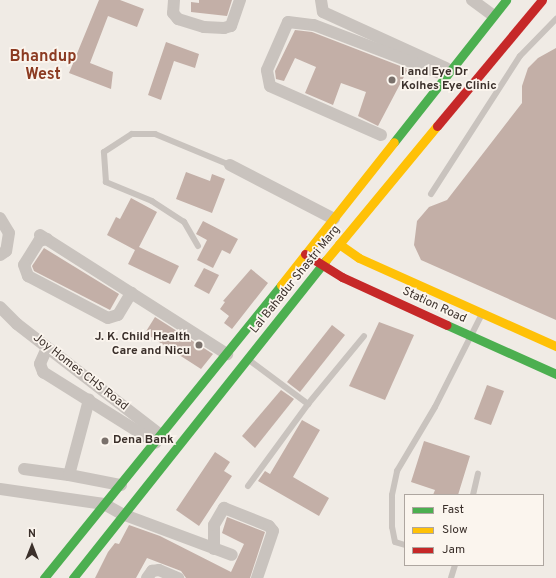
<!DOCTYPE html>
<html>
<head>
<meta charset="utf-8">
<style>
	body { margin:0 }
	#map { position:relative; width:556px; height:578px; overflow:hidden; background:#f0ebe5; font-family:Overpass,sans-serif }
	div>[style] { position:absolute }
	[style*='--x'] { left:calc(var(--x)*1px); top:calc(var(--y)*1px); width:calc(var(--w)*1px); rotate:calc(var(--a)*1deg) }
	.building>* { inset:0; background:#c3afa7 }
	.lane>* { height:6px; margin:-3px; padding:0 3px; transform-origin:3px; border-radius:3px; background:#c9c3be }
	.street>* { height:12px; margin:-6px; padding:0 6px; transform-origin:6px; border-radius:6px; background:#c9c3be }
	.fast>* { height:9px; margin:-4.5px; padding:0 4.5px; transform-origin:4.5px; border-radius:4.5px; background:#4caf50 }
	.slow>* { height:9px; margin:-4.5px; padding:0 4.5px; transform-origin:4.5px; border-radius:4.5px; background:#ffc107 }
	.jam>* { height:9px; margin:-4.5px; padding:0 4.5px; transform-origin:4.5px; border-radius:4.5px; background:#c62828 }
	.dots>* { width:11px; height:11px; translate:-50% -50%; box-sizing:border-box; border:2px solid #fbf5ee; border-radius:50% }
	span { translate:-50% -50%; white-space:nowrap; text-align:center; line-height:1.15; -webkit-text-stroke:3.5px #fbf5ee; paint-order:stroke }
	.poi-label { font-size:12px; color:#3b302b; font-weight:700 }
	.left { translate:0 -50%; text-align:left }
	.right { translate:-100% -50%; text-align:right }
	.street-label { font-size:12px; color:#3b302b }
	.district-label { font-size:16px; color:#8c3b22; font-weight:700 }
	.legend { position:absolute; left:404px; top:494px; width:140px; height:72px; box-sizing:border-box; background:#fbf5ee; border:1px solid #aea6a0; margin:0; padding:5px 7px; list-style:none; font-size:12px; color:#3b302b }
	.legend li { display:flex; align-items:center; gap:8px; height:20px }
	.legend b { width:20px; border:1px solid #aea6a0 }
	.north { position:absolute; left:12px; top:526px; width:40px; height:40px; -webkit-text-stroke:3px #fbf5ee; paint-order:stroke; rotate:0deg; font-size:11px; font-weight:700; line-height:16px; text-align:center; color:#3b302b }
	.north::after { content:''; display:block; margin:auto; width:14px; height:18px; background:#3b302b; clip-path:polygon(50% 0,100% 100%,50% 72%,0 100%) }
</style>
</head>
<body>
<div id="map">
	<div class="building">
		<div style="clip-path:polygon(99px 0,120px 0,144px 9px,137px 27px,108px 16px,90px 63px,113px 72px,111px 89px,69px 73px)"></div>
		<div style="clip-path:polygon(199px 0,232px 0,227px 16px,191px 12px,191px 2px,199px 3px)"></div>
		<div style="clip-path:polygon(295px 30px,312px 32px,408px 69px,378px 126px,358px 116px,366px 92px,341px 83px,333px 105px,305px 93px,316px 67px,295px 58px,284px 81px,276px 79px,275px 71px)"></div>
		<div style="clip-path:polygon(166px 42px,199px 54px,195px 68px,174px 61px,161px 100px,148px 95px)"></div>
		<div style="clip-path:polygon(556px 48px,556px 320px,421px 260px,414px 245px,417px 221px,429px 207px,447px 200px,522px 103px,522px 86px,528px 68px,538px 58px)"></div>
		<div style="clip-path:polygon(186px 172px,210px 181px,212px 174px,225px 179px,212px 213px,176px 199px)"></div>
		<div style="clip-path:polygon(131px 198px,157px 212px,139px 247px,179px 266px,170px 284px,128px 264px,135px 250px,107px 235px,116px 217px,120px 219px)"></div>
		<div style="clip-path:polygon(203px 221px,238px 239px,230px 254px,222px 250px,213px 268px,197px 260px,207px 240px,196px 234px)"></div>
		<div style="clip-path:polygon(44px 248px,119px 294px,110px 310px,34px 271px,32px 266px)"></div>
		<div style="clip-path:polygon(204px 268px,219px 275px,209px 294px,194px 286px)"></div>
		<div style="clip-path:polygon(251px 269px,268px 283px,232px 329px,224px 323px,229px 316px,220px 309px,225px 302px,223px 301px)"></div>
		<div style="clip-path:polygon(155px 317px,213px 354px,201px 369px,145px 333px)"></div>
		<div style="clip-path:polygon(379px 322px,414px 335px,385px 400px,349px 386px)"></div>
		<div style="clip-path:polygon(332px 325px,345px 335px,300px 392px,287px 382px)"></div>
		<div style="clip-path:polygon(487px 385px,504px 391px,491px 425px,474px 419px)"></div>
		<div style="clip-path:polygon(281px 390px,294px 399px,255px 448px,242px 436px)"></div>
		<div style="clip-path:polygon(302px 420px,320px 430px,293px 477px,329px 498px,319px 516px,258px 481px,265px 471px,270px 474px)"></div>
		<div style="clip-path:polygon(424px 441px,470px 456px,458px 495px,433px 495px,435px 490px,411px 482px)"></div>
		<div style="clip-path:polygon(215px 452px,230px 462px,224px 471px,232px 476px,199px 526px,176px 510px)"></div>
		<div style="clip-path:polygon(227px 517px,265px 532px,250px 578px,186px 578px,181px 571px,147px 558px,136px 578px,95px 578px,108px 552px,115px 543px,119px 544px,129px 525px,160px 536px,231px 572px,244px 544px,222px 533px)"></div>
	</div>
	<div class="lane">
		<div style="--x:431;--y:194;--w:164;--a:-57.2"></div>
		<div style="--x:520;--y:56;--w:52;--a:-45.8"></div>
		<div style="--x:198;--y:246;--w:28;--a:-120"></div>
		<div style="--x:184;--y:222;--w:38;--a:-147"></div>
		<div style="--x:152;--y:201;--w:50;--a:-157.6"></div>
		<div style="--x:106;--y:182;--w:30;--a:-94"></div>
		<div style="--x:104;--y:152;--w:33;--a:-33"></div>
		<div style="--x:132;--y:134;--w:23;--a:0"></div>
		<div style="--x:155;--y:134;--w:81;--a:22.5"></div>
		<div style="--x:249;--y:360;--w:74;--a:36.7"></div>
		<div style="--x:248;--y:486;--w:102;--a:-53.8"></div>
		<div style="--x:308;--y:404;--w:88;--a:-50.5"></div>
		<div style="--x:473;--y:495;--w:22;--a:-77"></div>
		<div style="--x:405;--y:545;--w:10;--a:-163"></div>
		<div style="--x:395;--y:542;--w:15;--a:-101"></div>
		<div style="--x:392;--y:527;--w:32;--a:-90"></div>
		<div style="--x:392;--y:495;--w:25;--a:-78"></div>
		<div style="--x:397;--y:471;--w:74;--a:-59.3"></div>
		<div style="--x:435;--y:407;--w:104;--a:-63.2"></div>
		<div style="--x:451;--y:578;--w:14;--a:-73"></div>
	</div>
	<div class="street">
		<div style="--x:174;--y:0;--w:13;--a:94"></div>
		<div style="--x:173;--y:13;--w:8;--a:50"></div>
		<div style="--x:178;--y:19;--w:27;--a:17"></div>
		<div style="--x:204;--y:27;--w:20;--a:3"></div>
		<div style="--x:224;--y:28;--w:7;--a:-16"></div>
		<div style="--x:231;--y:26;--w:28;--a:-71"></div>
		<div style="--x:321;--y:0;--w:12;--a:81"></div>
		<div style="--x:323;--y:12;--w:135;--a:24.5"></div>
		<div style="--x:472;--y:0;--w:26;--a:36"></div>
		<div style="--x:381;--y:135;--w:121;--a:-156.2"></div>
		<div style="--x:270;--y:86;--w:16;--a:-101"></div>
		<div style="--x:267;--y:70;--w:52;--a:-66.4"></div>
		<div style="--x:288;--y:22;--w:26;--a:7"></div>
		<div style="--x:314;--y:25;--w:140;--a:20.9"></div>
		<div style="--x:230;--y:165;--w:117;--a:27.4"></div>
		<div style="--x:0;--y:218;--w:17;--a:59"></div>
		<div style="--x:9;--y:233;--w:18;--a:99"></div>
		<div style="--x:6;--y:251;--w:7;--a:146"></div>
		<div style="--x:40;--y:235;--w:222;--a:32.5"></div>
		<div style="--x:47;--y:239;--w:8;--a:166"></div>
		<div style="--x:39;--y:241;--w:28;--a:122"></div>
		<div style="--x:24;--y:265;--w:12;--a:70"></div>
		<div style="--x:28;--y:276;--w:90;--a:27.7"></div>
		<div style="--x:108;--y:318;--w:10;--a:-17"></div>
		<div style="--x:118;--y:315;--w:26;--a:-59"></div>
		<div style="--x:0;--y:307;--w:24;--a:45"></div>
		<div style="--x:17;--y:324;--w:183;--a:37.7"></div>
		<div style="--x:47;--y:348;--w:17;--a:114"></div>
		<div style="--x:40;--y:364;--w:9;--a:69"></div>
		<div style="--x:43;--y:372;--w:133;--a:32.1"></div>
		<div style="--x:24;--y:469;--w:45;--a:7.6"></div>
		<div style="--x:69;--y:475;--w:78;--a:-75.1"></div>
		<div style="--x:69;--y:475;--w:53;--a:10.9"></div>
		<div style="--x:0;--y:489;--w:105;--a:8.2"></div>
		<div style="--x:104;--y:504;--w:21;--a:29"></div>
		<div style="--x:122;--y:514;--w:117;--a:20.4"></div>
		<div style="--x:214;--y:549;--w:24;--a:-90"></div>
		<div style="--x:214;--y:525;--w:20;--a:-60"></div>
		<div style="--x:224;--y:508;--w:48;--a:21.8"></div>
		<div style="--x:269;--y:526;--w:6;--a:51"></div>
		<div style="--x:273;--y:531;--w:50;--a:108.8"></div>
		<div style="--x:147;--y:578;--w:9;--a:-54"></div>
		<div style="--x:152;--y:571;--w:7;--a:-8"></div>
		<div style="--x:159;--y:570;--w:21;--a:23"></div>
	</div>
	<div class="fast">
		<div style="--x:394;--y:142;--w:181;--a:-51.7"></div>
		<div style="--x:447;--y:325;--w:120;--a:24.2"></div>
		<div style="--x:44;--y:578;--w:377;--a:-51"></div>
		<div style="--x:73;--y:578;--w:406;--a:-51.5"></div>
	</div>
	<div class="slow">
		<div style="--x:339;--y:244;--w:24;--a:35"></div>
		<div style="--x:359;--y:258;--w:216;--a:24.1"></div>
		<div style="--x:326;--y:260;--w:174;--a:-50.4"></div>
		<div style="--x:281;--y:285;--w:182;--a:-51.7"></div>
	</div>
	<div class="jam">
		<div style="--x:437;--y:126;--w:164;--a:-50.2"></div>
		<div style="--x:305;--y:254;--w:44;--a:31.9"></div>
		<div style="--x:342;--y:277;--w:115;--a:24.6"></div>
	</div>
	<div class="dots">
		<div style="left:392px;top:80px;background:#7a716c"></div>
		<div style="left:199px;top:345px;background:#7a716c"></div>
		<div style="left:105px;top:441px;background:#7a716c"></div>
	</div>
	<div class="poi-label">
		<span class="left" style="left:401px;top:80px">I and Eye Dr<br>Kolhes Eye Clinic</span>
		<span class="right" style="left:190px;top:345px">J. K. Child Health<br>Care and Nicu</span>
		<span class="left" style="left:113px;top:441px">Dena Bank</span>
	</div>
	<div class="street-label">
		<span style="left:296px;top:280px;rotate:-51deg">Lal Bahadur Shastri Marg</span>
		<span style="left:434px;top:306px;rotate:25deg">Station Road</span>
		<span style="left:80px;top:373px;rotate:38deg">Joy Homes CHS Road</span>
	</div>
	<div class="district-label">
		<span style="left:43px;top:66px">Bhandup<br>West</span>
	</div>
	<ul class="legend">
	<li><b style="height:5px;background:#4caf50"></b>Fast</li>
	<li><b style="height:5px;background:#ffc107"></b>Slow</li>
	<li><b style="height:5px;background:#c62828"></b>Jam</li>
	</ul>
	<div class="north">N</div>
</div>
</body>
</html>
